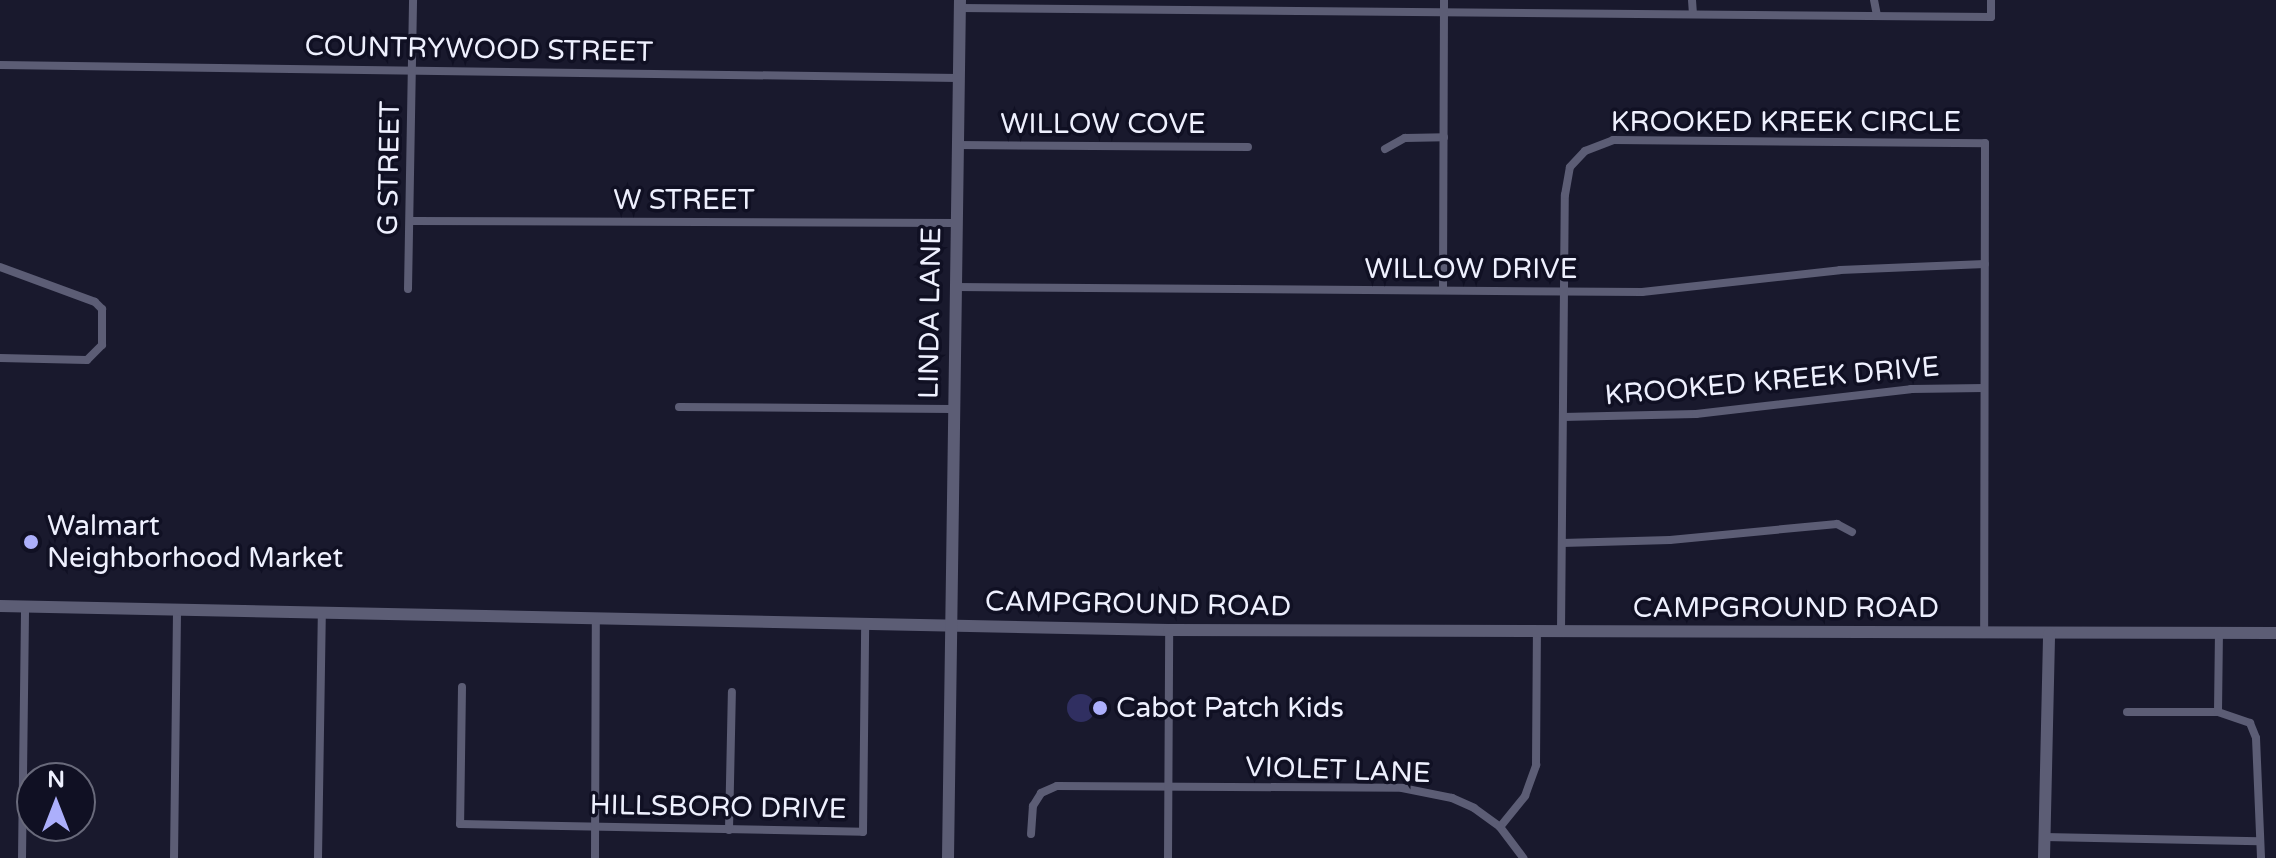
<!DOCTYPE html>
<html>
<head>
<meta charset="utf-8">
<style>
	body { margin:0 }
	#map { position:relative; width:2276px; height:858px; overflow:hidden; background:#19192d; font-family:"Varela Round",sans-serif }
	div>[style] { position:absolute }
	[style*='--x'] { left:calc(var(--x)*1px); top:calc(var(--y)*1px); width:calc(var(--w)*1px); rotate:calc(var(--a)*1deg) }
	.green>* { inset:0; background:#302f61 }
	.round { border-radius:50% }
	.street>* { height:8px; margin:-4px; padding:0 4px; transform-origin:4px; border-radius:4px; background:#5c5d75 }
	.secondary>* { height:12px; margin:-6px; padding:0 6px; transform-origin:6px; border-radius:6px; background:#5c5d75 }
	.dots>* { width:22px; height:22px; translate:-50% -50%; box-sizing:border-box; border:4px solid #101023; border-radius:50% }
	span { translate:-50% -50%; white-space:nowrap; text-align:center; line-height:1.15; -webkit-text-stroke:7px #101023; paint-order:stroke }
	.street-label { font-size:28px; color:#eef0fe }
	.poi-label { font-size:28px; color:#eef0fe }
	.left { translate:0 -50%; text-align:left }
	.north { position:absolute; left:16px; top:762px; width:80px; height:80px; box-sizing:border-box; background:#101023; border:2px solid #696a7b; border-radius:50%; rotate:0deg; font-size:22px; font-weight:700; line-height:32px; text-align:center; color:#eef0fe }
	.north::after { content:''; display:block; margin:auto; width:28px; height:36px; background:#acaffb; clip-path:polygon(50% 0,100% 100%,50% 72%,0 100%) }
</style>
</head>
<body>
<div id="map">
	<div class="green">
		<div class="round" style="left:1067px;top:694px;width:28px;height:28px"></div>
	</div>
	<div class="street">
		<div style="--x:1692;--y:0;--w:14;--a:86"></div>
		<div style="--x:1874;--y:0;--w:16;--a:79"></div>
		<div style="--x:960;--y:8;--w:1031;--a:0.5"></div>
		<div style="--x:1991;--y:17;--w:17;--a:-90"></div>
		<div style="--x:0;--y:65;--w:958;--a:0.78"></div>
		<div style="--x:957;--y:145;--w:291;--a:0.4"></div>
		<div style="--x:1385;--y:149;--w:23;--a:-29"></div>
		<div style="--x:1405;--y:138;--w:39;--a:-1"></div>
		<div style="--x:412;--y:221;--w:544;--a:0.21"></div>
		<div style="--x:0;--y:267;--w:101;--a:20.2"></div>
		<div style="--x:95;--y:302;--w:10;--a:45"></div>
		<div style="--x:102;--y:309;--w:36;--a:90"></div>
		<div style="--x:102;--y:345;--w:21;--a:135"></div>
		<div style="--x:87;--y:360;--w:87;--a:-178.7"></div>
		<div style="--x:955;--y:287;--w:687;--a:0.42"></div>
		<div style="--x:1642;--y:292;--w:199;--a:-6.3"></div>
		<div style="--x:1840;--y:270;--w:145;--a:-2.4"></div>
		<div style="--x:408;--y:289;--w:289;--a:-89"></div>
		<div style="--x:1443;--y:290;--w:290;--a:-89.8"></div>
		<div style="--x:679;--y:407;--w:273;--a:0.4"></div>
		<div style="--x:1563;--y:417;--w:133;--a:-1.3"></div>
		<div style="--x:1696;--y:414;--w:216;--a:-6.6"></div>
		<div style="--x:1911;--y:389;--w:73;--a:-0.8"></div>
		<div style="--x:1562;--y:543;--w:108;--a:-1.6"></div>
		<div style="--x:1670;--y:540;--w:168;--a:-5.5"></div>
		<div style="--x:1837;--y:524;--w:17;--a:28"></div>
		<div style="--x:1561;--y:631;--w:436;--a:-89.5"></div>
		<div style="--x:1565;--y:195;--w:28;--a:-80"></div>
		<div style="--x:1570;--y:167;--w:22;--a:-47"></div>
		<div style="--x:1585;--y:151;--w:30;--a:-21"></div>
		<div style="--x:1613;--y:140;--w:372;--a:0.5"></div>
		<div style="--x:1985;--y:143;--w:490;--a:90.1"></div>
		<div style="--x:462;--y:687;--w:137;--a:90.8"></div>
		<div style="--x:460;--y:824;--w:403;--a:1.1"></div>
		<div style="--x:863;--y:832;--w:207;--a:-89.4"></div>
		<div style="--x:2127;--y:712;--w:91;--a:0"></div>
		<div style="--x:2218;--y:712;--w:34;--a:19"></div>
		<div style="--x:2250;--y:723;--w:16;--a:68"></div>
		<div style="--x:2256;--y:738;--w:120;--a:87.6"></div>
		<div style="--x:2218;--y:712;--w:79;--a:-89.3"></div>
		<div style="--x:1500;--y:827;--w:40;--a:-51"></div>
		<div style="--x:1525;--y:796;--w:33;--a:-70"></div>
		<div style="--x:1536;--y:765;--w:134;--a:-89.6"></div>
		<div style="--x:729;--y:830;--w:138;--a:-88.8"></div>
		<div style="--x:1031;--y:834;--w:28;--a:-86"></div>
		<div style="--x:1033;--y:806;--w:15;--a:-58"></div>
		<div style="--x:1041;--y:793;--w:17;--a:-24"></div>
		<div style="--x:1057;--y:786;--w:345;--a:0.3"></div>
		<div style="--x:1402;--y:788;--w:51;--a:11.3"></div>
		<div style="--x:1452;--y:798;--w:24;--a:24"></div>
		<div style="--x:1474;--y:808;--w:32;--a:36"></div>
		<div style="--x:1500;--y:827;--w:39;--a:53"></div>
		<div style="--x:2044;--y:837;--w:215;--a:1.1"></div>
		<div style="--x:22;--y:858;--w:251;--a:-89.3"></div>
		<div style="--x:174;--y:858;--w:246;--a:-89.3"></div>
		<div style="--x:318;--y:858;--w:243;--a:-89.1"></div>
		<div style="--x:595;--y:858;--w:236;--a:-89.8"></div>
		<div style="--x:1168;--y:858;--w:228;--a:-89.7"></div>
	</div>
	<div class="secondary">
		<div style="--x:0;--y:606;--w:1169;--a:1.18"></div>
		<div style="--x:1169;--y:630;--w:1107;--a:0.16"></div>
		<div style="--x:948;--y:858;--w:858;--a:-89.2"></div>
		<div style="--x:2044;--y:858;--w:224;--a:-88.7"></div>
	</div>
	<div class="dots">
		<div style="left:31px;top:542px;background:#acaffb"></div>
		<div style="left:1100px;top:708px;background:#acaffb"></div>
	</div>
	<div class="street-label">
		<span style="left:479px;top:49px;rotate:1deg">COUNTRYWOOD STREET</span>
		<span style="left:1786px;top:122px">KROOKED KREEK CIRCLE</span>
		<span style="left:1103px;top:124px">WILLOW COVE</span>
		<span style="left:389px;top:168px;rotate:-89deg">G STREET</span>
		<span style="left:684px;top:200px">W STREET</span>
		<span style="left:1471px;top:269px">WILLOW DRIVE</span>
		<span style="left:930px;top:313px;rotate:-89deg">LINDA LANE</span>
		<span style="left:1772px;top:381px;rotate:-5deg">KROOKED KREEK DRIVE</span>
		<span style="left:1138px;top:604px;rotate:1deg">CAMPGROUND ROAD</span>
		<span style="left:1786px;top:608px">CAMPGROUND ROAD</span>
		<span style="left:1338px;top:770px;rotate:2deg">VIOLET LANE</span>
		<span style="left:718px;top:807px;rotate:1deg">HILLSBORO DRIVE</span>
	</div>
	<div class="poi-label">
		<span class="left" style="left:47px;top:542px">Walmart<br>Neighborhood Market</span>
		<span class="left" style="left:1116px;top:708px">Cabot Patch Kids</span>
	</div>
	<div class="north">N</div>
</div>
</body>
</html>
